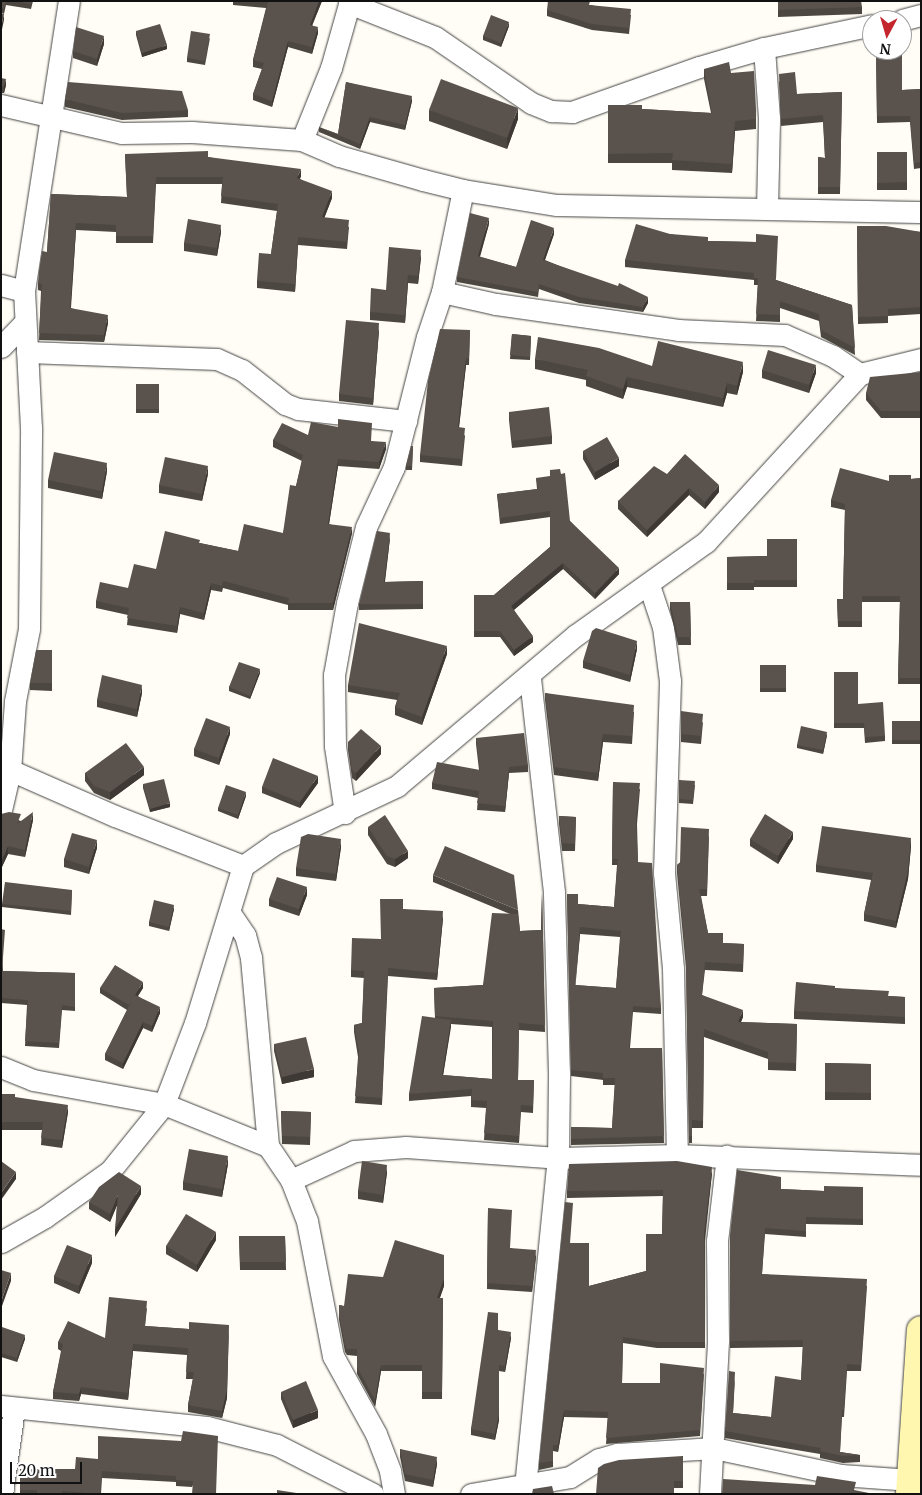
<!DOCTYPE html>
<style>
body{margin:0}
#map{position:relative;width:922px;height:1495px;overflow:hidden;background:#fffdf5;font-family:Merriweather,serif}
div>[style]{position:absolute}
.roads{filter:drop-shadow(0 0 1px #444) drop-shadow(0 0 1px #444)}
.street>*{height:21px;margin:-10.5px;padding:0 10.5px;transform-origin:10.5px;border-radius:10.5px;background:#fff}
.secondary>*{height:28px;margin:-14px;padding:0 14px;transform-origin:14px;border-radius:14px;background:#fff6b0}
.wall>*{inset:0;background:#4d4742}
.shaded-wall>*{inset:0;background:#3f3936}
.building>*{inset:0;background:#5a524d}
span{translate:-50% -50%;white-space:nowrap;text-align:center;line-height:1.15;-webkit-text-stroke:5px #fff;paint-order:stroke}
.frame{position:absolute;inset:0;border:2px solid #111;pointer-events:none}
.north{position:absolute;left:862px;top:10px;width:50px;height:50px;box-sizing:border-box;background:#fff;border:1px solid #a0a0a0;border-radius:50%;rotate:186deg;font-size:14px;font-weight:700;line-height:20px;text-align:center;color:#111}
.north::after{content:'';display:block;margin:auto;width:18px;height:22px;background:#c4262e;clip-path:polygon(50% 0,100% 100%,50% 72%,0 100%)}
.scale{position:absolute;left:10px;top:1462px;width:72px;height:22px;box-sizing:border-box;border:2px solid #111;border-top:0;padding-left:6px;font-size:15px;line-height:18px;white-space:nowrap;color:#111;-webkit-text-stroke:4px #fff;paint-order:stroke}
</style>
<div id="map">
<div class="roads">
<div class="street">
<i style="left:349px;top:3px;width:92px;rotate:21.6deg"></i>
<i style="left:435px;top:37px;width:116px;rotate:34.5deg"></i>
<i style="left:531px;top:103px;width:22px;rotate:22deg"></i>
<i style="left:551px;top:111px;width:21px;rotate:3deg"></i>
<i style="left:572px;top:112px;width:135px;rotate:-19.5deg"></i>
<i style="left:699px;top:67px;width:68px;rotate:-16.3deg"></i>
<i style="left:902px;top:20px;width:20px;rotate:-15deg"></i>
<i style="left:1px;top:105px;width:123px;rotate:13.1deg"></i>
<i style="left:121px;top:133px;width:71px;rotate:-0.8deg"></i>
<i style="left:192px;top:132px;width:110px;rotate:4.2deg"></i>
<i style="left:302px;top:140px;width:40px;rotate:23.4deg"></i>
<i style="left:339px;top:156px;width:87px;rotate:15.9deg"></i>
<i style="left:423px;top:180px;width:41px;rotate:14deg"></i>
<i style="left:463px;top:190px;width:95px;rotate:9.1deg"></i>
<i style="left:557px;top:205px;width:364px;rotate:1.1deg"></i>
<i style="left:302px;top:140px;width:78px;rotate:-68.1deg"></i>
<i style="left:331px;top:68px;width:70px;rotate:-74.2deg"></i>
<i style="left:767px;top:209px;width:91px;rotate:-88.7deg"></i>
<i style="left:769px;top:118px;width:70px;rotate:-94.1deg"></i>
<i style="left:764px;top:48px;width:110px;rotate:-12deg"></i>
<i style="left:1px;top:285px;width:24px;rotate:15deg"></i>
<i style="left:442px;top:292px;width:55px;rotate:12.5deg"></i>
<i style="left:496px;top:304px;width:184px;rotate:8.1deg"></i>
<i style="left:678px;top:330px;width:107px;rotate:2.7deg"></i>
<i style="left:785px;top:335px;width:52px;rotate:23.6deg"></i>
<i style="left:833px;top:356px;width:32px;rotate:34deg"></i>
<i style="left:1px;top:347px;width:35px;rotate:-46deg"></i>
<i style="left:27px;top:352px;width:190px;rotate:2.1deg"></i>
<i style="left:217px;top:359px;width:27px;rotate:24deg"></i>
<i style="left:242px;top:370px;width:55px;rotate:38.3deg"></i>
<i style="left:285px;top:404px;width:14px;rotate:21deg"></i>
<i style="left:298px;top:409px;width:109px;rotate:6.3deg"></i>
<i style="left:649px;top:585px;width:44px;rotate:71.6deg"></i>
<i style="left:663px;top:627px;width:54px;rotate:82.6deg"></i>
<i style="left:670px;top:681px;width:192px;rotate:91.8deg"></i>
<i style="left:664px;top:873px;width:95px;rotate:84.6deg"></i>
<i style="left:673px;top:968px;width:187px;rotate:88.8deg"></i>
<i style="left:1px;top:766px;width:124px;rotate:23.7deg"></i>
<i style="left:115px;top:816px;width:137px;rotate:21.3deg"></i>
<i style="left:1px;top:810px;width:40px;rotate:-77deg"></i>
<i style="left:10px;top:771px;width:70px;rotate:-85.9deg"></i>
<i style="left:15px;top:701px;width:73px;rotate:-79deg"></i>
<i style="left:29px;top:629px;width:201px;rotate:-89.4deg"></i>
<i style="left:31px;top:428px;width:137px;rotate:-92.9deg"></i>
<i style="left:24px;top:291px;width:293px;rotate:-81.2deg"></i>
<i style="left:345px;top:813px;width:68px;rotate:-98.5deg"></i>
<i style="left:335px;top:746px;width:71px;rotate:-90.8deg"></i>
<i style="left:334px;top:675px;width:73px;rotate:-79.8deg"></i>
<i style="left:347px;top:603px;width:78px;rotate:-76deg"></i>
<i style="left:366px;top:527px;width:66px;rotate:-65deg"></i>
<i style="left:394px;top:467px;width:134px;rotate:-75.8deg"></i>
<i style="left:427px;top:337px;width:47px;rotate:-71.6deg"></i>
<i style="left:442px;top:292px;width:104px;rotate:-78.4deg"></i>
<i style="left:230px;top:913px;width:27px;rotate:56deg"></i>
<i style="left:245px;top:935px;width:24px;rotate:75deg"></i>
<i style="left:251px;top:958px;width:189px;rotate:84.8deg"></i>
<i style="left:1px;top:1067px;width:35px;rotate:22deg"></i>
<i style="left:33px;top:1080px;width:133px;rotate:10.4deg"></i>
<i style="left:164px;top:1104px;width:112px;rotate:22deg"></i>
<i style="left:268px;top:1146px;width:41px;rotate:55.9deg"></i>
<i style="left:291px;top:1180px;width:44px;rotate:68.7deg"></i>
<i style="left:307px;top:1221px;width:137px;rotate:79.1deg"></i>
<i style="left:333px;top:1356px;width:89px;rotate:61.1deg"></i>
<i style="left:376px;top:1434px;width:40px;rotate:69deg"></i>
<i style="left:390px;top:1471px;width:23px;rotate:80deg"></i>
<i style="left:291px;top:1180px;width:69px;rotate:-24.7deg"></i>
<i style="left:354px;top:1151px;width:52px;rotate:-4.4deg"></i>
<i style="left:406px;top:1147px;width:152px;rotate:4.1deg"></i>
<i style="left:558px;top:1158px;width:119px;rotate:-1.4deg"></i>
<i style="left:677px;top:1155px;width:244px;rotate:2.3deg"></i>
<i style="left:1px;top:1242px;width:51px;rotate:-29.6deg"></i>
<i style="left:45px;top:1217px;width:80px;rotate:-35.3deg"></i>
<i style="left:110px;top:1171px;width:86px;rotate:-51.1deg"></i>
<i style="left:164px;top:1104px;width:87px;rotate:-69.1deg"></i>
<i style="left:195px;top:1023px;width:164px;rotate:-73deg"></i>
<i style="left:243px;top:866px;width:40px;rotate:-34.9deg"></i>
<i style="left:276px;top:843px;width:134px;rotate:-25.2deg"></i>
<i style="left:397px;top:786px;width:234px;rotate:-40.2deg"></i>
<i style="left:576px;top:635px;width:160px;rotate:-35.6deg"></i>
<i style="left:706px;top:542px;width:228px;rotate:-47.5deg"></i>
<i style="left:860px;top:374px;width:63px;rotate:-13.8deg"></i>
<i style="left:1px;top:1406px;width:207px;rotate:5.8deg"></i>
<i style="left:207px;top:1427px;width:72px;rotate:14.4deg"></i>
<i style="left:277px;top:1445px;width:108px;rotate:27deg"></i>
<i style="left:525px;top:1487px;width:331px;rotate:-84.3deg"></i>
<i style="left:558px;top:1158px;width:84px;rotate:-89.3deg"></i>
<i style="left:559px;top:1074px;width:182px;rotate:-91.6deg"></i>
<i style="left:554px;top:892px;width:216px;rotate:-96.4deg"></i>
<i style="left:2px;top:1494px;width:86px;rotate:-82deg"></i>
<i style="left:471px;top:1494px;width:100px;rotate:-9.7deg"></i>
<i style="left:570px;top:1477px;width:34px;rotate:-32deg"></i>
<i style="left:599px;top:1459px;width:19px;rotate:-16deg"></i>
<i style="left:617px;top:1454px;width:97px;rotate:-3.5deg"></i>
<i style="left:714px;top:1448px;width:130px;rotate:12deg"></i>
<i style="left:841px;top:1475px;width:70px;rotate:4.1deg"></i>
<i style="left:710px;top:1494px;width:155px;rotate:-87deg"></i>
<i style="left:718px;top:1339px;width:98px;rotate:-90.6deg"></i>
<i style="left:717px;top:1241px;width:86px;rotate:-83.3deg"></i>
</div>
<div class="secondary">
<i style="left:910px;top:1494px;width:164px;rotate:-86.2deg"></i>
</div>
</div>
<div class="wall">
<i style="clip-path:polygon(1px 1px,33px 1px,31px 9px,6px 5px,4px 14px,1px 12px)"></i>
<i style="clip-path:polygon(233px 1px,322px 1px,312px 25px,318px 33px,312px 54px,288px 47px,272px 107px,253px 100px,253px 94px,262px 69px,253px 67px,253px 60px,266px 8px,233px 5px)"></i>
<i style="clip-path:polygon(778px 1px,862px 7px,862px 14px,778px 17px)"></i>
<i style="clip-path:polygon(591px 5px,631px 15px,629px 34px,592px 30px,547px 16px,547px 10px)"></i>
<i style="clip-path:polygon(509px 26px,501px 47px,483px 40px,483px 36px)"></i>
<i style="clip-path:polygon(136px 31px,167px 49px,142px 57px,136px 35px)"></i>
<i style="clip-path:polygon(210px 38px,205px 65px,187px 62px,187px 58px)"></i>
<i style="clip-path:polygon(104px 44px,97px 66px,73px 58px,73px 51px)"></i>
<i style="clip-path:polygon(876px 51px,902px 90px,921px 89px,921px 168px,914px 169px,910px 122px,877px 123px)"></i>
<i style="clip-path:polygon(704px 69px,731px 73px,756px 109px,756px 129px,735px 131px,732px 173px,672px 170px,672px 163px,608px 163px,608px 105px,642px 109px,711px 113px,704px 79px)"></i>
<i style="clip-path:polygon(1px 78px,6px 85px,4px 93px,1px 93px)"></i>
<i style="clip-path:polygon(779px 81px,797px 94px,842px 92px,840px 194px,818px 194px,818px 157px,825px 158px,823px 122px,781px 126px)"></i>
<i style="clip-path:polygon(346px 82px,412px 101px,405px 130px,370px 122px,360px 149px,319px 132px,319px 127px,338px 134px)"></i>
<i style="clip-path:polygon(65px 99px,188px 110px,188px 117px,122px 120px,65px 107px)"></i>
<i style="clip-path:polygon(429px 110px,518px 119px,507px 149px,429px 121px)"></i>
<i style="clip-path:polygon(877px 152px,907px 152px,907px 190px,877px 190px)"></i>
<i style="clip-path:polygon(125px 154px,208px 157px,301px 176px,300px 179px,332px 198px,324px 218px,349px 227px,347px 249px,298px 245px,295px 292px,257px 288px,257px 281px,271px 254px,277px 211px,221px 203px,222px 184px,156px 184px,153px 243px,116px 243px,116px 232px,76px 230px,71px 308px,108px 323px,104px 342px,39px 340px,41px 291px,38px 290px,38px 283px,47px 252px,51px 194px,127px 197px)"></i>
<i style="clip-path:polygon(489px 224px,480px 257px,516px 267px,554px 234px,545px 260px,648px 303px,643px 312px,579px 303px,539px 289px,538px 297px,457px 282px,457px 277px)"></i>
<i style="clip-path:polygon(857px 226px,921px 232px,921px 314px,888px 316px,888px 323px,858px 324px)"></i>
<i style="clip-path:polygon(221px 232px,217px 256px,184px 251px,184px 243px)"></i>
<i style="clip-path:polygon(670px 234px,708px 241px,756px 242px,756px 234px,776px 280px,852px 305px,855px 355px,821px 337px,819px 321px,780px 308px,780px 322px,756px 321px,758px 285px,754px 285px,754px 280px,625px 267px,625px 260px)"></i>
<i style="clip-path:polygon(421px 257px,418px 284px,408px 283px,405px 323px,370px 320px,370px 312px,386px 290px)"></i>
<i style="clip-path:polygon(379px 330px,373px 405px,339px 401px,339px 394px)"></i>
<i style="clip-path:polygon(470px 330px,469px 365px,466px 365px,459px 428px,465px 436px,462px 466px,420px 462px,420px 455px)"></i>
<i style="clip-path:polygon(512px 334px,531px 336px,530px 360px,510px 359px)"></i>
<i style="clip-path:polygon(535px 359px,652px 366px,743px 372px,737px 395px,727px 393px,723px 407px,627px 387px,623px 399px,586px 386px,586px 380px,535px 369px)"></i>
<i style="clip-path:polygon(762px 370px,816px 373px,809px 393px,762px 378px)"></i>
<i style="clip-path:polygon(921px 372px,921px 418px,881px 418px,866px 400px,866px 393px)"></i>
<i style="clip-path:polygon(136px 384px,159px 384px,159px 413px,136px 413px)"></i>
<i style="clip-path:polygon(509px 412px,552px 436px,552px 444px,512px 448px,509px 420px)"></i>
<i style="clip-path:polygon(308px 435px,372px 441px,386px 449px,379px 469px,338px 466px,329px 524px,352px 533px,333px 610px,288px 610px,288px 605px,223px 588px,222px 592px,211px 590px,204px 620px,180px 614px,177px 633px,127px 625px,128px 615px,96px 608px,96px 601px,128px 588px,156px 569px,200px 543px,238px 551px,283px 533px,296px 486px,302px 461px,273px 447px,273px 440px)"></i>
<i style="clip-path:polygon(413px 446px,412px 470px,406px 470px,406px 466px)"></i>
<i style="clip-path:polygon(583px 451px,619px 466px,595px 480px,583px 459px)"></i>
<i style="clip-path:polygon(107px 471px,102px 499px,48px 488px,48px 480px)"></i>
<i style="clip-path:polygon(208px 474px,202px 501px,159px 493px,159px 485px)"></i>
<i style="clip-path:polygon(667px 474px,719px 492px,705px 509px,689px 495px,647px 537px,618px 509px,618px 501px)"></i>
<i style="clip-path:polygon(536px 478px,570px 521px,619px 574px,595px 599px,563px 569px,514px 610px,533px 642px,514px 656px,500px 637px,474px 637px,474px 595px,494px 595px,550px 547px,550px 517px,500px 524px,497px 494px,537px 489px)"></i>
<i style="clip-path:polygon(921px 478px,921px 684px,898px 684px,900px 602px,862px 602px,862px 627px,838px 627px,837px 599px,843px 599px,845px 510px,831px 507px,831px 500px,889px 481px)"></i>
<i style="clip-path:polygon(390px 538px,385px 582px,423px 581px,423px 609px,359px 610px,359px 604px)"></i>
<i style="clip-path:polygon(797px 539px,797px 587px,754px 587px,754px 590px,727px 590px,727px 557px,767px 556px)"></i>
<i style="clip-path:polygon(670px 602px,690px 602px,691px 645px,678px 645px,670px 610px)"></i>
<i style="clip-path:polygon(637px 649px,630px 682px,583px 668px,583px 661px)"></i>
<i style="clip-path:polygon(52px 650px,52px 691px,30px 690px,30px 683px)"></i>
<i style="clip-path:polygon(447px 654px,422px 725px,395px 715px,395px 707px,397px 700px,348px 692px,348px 685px)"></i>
<i style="clip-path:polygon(760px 665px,786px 665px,786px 692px,760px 692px)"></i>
<i style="clip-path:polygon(834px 672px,858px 704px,885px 736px,885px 741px,865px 743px,864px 728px,834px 728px)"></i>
<i style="clip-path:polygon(260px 673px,250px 699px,229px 691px,229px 687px)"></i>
<i style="clip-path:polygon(142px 693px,137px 717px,97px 707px,97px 700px)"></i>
<i style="clip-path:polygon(545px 693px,634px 712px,632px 744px,603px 742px,598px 781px,554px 775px,545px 700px)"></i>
<i style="clip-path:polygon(892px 721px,921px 721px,921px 744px,892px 744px)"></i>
<i style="clip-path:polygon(703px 722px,701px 744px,681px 742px,681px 734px)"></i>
<i style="clip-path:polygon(230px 734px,219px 765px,194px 756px,194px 749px)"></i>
<i style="clip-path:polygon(827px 735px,823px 754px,797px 748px,797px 745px)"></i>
<i style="clip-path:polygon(476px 738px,528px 765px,528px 772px,509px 773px,505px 812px,477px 810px,478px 798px,432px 789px,432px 783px,479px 770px,476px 744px)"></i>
<i style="clip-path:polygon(348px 742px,381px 754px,356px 781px,352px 778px,348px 750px)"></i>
<i style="clip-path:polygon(85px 773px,144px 775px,110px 800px,94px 793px,85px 781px)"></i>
<i style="clip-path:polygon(679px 780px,695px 785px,693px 804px,679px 803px)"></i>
<i style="clip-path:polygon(evenodd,613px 782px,640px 789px,637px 824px,638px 862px,661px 1008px,661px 1014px,633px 1012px,630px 1048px,662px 1048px,664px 1143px,571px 1145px,571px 1127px,612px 1128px,615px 1085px,603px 1085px,603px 1080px,571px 1076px,567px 894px,578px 904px,614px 907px,617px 865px,612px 865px,613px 782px,580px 934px,620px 937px,616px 988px,575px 985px,580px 934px)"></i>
<i style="clip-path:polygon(318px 783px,300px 808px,262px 793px,262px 787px)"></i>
<i style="clip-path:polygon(143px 784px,170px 807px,150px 812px,143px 788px)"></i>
<i style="clip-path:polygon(246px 796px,238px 819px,218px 811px,218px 808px)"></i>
<i style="clip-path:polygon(1px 814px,21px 821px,33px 820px,25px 857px,8px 854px,1px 869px)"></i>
<i style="clip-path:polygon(559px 816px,576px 817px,575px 851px,562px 851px,559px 824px)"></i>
<i style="clip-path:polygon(368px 827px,408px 858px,395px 867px,387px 864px,368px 835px)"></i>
<i style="clip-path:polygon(709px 836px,707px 896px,701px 896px,708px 933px,723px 943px,744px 944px,743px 972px,705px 970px,702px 995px,743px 1017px,741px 1022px,797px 1024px,796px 1071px,768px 1070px,768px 1059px,704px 1037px,703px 1128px,692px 1128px,692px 1143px,689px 1143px,686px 968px,677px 873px,677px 865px)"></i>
<i style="clip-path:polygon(750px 839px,793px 839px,778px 864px,750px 846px)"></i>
<i style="clip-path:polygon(911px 846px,908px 879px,896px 928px,864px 921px,864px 914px,871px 880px,816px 872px,816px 865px)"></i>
<i style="clip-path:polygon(341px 847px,336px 881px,296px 876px,296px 868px)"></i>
<i style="clip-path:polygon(97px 848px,89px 874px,64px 867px,64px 859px)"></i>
<i style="clip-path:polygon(evenodd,433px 875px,518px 910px,520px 931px,541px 930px,542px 893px,545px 1032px,519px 1030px,518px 1080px,534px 1080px,533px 1113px,521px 1112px,519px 1143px,484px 1140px,486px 1108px,471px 1107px,471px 1096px,409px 1101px,409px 1094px,435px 1018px,434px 988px,483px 985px,510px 914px,433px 882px,433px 875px,451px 1024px,492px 1027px,492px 1079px,443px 1075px,451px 1024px)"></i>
<i style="clip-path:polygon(72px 890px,71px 915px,2px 907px,2px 904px)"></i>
<i style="clip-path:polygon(307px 895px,299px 916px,269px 906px,269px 899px)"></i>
<i style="clip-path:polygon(174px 909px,169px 931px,149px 926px,149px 922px)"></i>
<i style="clip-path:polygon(403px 909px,443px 918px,437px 980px,388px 976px,382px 1105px,355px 1103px,358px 1057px,354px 1032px,354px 1025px,362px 1023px,364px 978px,351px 977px,351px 970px,381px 939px)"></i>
<i style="clip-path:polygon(1px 929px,3px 971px,75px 973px,75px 1011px,62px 1010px,59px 1048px,25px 1046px,27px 1005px,1px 1003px)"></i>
<i style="clip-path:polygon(100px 988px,143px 988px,138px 996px,160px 1013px,152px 1032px,143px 1028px,123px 1069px,105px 1060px,105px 1054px,127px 1010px,100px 993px)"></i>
<i style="clip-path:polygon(835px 988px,889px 996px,905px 997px,905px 1024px,794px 1019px,794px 1011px)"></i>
<i style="clip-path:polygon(274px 1044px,314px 1077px,282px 1084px,274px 1051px)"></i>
<i style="clip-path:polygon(825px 1063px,871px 1064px,871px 1100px,825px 1100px)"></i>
<i style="clip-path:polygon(1px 1094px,68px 1112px,62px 1148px,41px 1145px,42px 1130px,1px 1130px)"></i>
<i style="clip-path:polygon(281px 1111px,311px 1112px,310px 1145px,282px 1144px)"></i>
<i style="clip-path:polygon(228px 1164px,222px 1197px,183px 1190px,183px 1182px)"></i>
<i style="clip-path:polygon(387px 1172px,383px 1203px,358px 1199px,358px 1191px)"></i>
<i style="clip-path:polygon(712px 1173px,705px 1241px,705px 1348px,657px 1348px,623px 1343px,622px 1383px,660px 1383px,704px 1374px,700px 1436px,606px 1444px,608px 1418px,564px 1417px,558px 1452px,553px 1451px,553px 1467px,539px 1470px,539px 1463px,589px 1286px,646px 1271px,662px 1234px,663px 1196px,567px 1198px,567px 1191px)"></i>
<i style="clip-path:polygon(863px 1187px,863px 1225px,806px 1224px,806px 1237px,765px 1234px,762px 1274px,867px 1286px,861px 1371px,847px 1371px,844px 1417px,842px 1417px,840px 1452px,860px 1455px,860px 1462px,843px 1463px,820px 1458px,820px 1454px,725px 1438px,725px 1431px,735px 1378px,733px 1413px,771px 1417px,801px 1380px,803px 1347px,730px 1348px,730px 1235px,781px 1189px,824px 1191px)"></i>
<i style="clip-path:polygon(141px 1194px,115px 1237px,117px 1205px,110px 1222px,89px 1209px,89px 1202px)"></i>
<i style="clip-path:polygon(488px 1208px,510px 1248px,536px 1256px,532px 1292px,487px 1289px)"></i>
<i style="clip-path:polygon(239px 1236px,285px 1236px,286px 1270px,240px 1270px)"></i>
<i style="clip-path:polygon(216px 1240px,197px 1272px,166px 1254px,166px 1246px)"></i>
<i style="clip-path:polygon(92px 1263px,79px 1294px,54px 1283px,54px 1276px)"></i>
<i style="clip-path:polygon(444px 1286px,440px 1298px,443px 1298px,442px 1399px,422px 1399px,422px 1371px,381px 1371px,375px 1407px,357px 1374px,357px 1356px,347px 1355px,345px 1352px,339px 1320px,339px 1305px,344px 1306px)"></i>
<i style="clip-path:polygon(147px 1308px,145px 1326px,189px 1329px,227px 1398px,222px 1418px,188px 1412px,188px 1405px,193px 1379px,186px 1379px,187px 1355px,133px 1351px,128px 1400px,81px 1394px,79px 1401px,53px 1399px,53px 1392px,61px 1351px,58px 1349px,58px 1342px,105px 1338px)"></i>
<i style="clip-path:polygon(1px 1329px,25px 1339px,17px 1362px,1px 1357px)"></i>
<i style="clip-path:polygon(498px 1330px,511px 1338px,505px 1372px,499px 1371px,499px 1420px,495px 1440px,471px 1435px,471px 1429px)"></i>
<i style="clip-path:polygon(281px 1392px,318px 1418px,293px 1428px,281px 1399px)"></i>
<i style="clip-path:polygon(218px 1436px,192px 1487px,176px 1486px,176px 1482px,102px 1478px,101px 1494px,20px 1494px,20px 1469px,75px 1469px,98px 1459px,181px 1441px)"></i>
<i style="clip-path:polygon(400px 1449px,437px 1464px,433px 1487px,405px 1481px,400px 1457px)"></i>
<i style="clip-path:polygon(683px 1456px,683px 1488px,674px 1488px,596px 1494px)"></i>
</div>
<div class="shaded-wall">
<i style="clip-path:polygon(319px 1px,322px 1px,310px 31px,310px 25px)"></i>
<i style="clip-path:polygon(4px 14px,4px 20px,1px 34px,1px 27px)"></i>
<i style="clip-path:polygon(509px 22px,509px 26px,501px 47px,501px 43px)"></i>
<i style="clip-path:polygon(318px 27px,318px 33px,312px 54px,312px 47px)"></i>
<i style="clip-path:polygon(104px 36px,104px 44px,97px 66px,97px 59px)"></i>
<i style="clip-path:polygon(288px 41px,288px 47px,272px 107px,272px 101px)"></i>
<i style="clip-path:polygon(167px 45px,167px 49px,142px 57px,142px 53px)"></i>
<i style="clip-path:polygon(6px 79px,6px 85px,4px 93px,4px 86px)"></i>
<i style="clip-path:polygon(412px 96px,412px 101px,405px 130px,405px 125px)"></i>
<i style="clip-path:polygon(518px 108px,518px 119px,507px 149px,507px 138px)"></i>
<i style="clip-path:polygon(370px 117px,370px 122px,360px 149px,360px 144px)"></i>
<i style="clip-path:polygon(735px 121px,735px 131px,732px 173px,732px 164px)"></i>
<i style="clip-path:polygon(301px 169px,301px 176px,297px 185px,297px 178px)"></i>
<i style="clip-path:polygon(332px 191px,332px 198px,322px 224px,322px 217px)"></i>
<i style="clip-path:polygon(489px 218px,489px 224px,478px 262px,478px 256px)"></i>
<i style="clip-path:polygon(76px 223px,76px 230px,70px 315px,70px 308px)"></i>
<i style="clip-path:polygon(221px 225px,221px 232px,217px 256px,217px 248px)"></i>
<i style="clip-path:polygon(554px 228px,554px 234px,543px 265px,543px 260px)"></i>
<i style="clip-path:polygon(298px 237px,298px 245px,295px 292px,295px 284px)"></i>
<i style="clip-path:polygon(421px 250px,421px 257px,418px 284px,418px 276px)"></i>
<i style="clip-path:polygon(408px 275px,408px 283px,405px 323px,405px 315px)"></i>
<i style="clip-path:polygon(648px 297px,648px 303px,643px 312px,643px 307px)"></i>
<i style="clip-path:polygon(108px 315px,108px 323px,104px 342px,104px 335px)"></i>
<i style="clip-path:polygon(379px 323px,379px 330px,373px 405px,373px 398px)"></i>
<i style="clip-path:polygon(466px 358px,466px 365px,458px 435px,458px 427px)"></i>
<i style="clip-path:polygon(743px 362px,743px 372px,737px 395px,737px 386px)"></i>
<i style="clip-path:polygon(816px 365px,816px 373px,809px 393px,809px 385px)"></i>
<i style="clip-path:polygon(627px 377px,627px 387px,623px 399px,623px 389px)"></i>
<i style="clip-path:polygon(727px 383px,727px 393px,723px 407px,723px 398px)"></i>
<i style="clip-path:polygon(386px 442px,386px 449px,379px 469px,379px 462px)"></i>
<i style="clip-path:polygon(619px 458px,619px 466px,595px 480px,595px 472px)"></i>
<i style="clip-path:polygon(338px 459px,338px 466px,328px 531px,328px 524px)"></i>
<i style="clip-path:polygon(107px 463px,107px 471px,102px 499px,102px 491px)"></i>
<i style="clip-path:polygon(208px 466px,208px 474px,202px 501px,202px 494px)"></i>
<i style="clip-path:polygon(719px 485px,719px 492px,705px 509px,705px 502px)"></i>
<i style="clip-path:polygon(689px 488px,689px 495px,647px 537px,647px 530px)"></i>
<i style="clip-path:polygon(352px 527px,352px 533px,333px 610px,333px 603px)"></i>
<i style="clip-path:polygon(390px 533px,390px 538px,384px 587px,384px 582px)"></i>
<i style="clip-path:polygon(563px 563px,563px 569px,511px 612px,511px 606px)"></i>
<i style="clip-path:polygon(619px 568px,619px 574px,595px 599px,595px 593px)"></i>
<i style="clip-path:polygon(211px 583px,211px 590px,204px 620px,204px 613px)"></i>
<i style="clip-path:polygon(180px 607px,180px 614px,177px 633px,177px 626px)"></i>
<i style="clip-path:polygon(533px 636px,533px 642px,514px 656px,514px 650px)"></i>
<i style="clip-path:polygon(637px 641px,637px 649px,630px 682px,630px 675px)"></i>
<i style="clip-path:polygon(447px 646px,447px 654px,422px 725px,422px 717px)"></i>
<i style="clip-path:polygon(260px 669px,260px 673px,250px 699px,250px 696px)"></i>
<i style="clip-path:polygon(142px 685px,142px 693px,137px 717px,137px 709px)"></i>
<i style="clip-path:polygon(230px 727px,230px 734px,219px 765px,219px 758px)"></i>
<i style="clip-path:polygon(827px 732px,827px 735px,823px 754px,823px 750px)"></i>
<i style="clip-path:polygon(603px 734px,603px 742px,598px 781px,598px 773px)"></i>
<i style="clip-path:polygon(381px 746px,381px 754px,356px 781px,356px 773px)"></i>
<i style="clip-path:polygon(144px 767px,144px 775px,110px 800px,110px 792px)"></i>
<i style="clip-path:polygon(509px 767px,509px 773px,505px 812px,505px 806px)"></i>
<i style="clip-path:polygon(318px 776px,318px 783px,300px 808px,300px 802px)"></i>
<i style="clip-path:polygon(246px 792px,246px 796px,238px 819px,238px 815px)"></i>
<i style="clip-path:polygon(170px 803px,170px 807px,150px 812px,150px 809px)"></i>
<i style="clip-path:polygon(33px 812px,33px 820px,25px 857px,25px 850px)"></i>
<i style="clip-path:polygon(793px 832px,793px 839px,778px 864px,778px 856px)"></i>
<i style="clip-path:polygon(911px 838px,911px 846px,908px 879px,896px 928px,896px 921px)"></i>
<i style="clip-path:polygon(341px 839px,341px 847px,336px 881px,336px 874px)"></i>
<i style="clip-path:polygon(97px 840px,97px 848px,89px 874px,89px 867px)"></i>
<i style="clip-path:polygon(8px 846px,8px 854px,1px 869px,1px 862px)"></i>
<i style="clip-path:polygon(408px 851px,408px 858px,395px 867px,395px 859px)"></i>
<i style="clip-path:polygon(307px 887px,307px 895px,299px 916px,299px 909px)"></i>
<i style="clip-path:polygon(174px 905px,174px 909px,169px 931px,169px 927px)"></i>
<i style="clip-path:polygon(443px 911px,443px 918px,437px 980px,437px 973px)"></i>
<i style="clip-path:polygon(580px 927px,580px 934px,575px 991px,575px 985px)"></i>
<i style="clip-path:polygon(143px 982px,143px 988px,135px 1000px,135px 995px)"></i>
<i style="clip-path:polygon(160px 1007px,160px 1013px,152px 1032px,152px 1026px)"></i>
<i style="clip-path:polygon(743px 1010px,743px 1017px,738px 1029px,738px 1022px)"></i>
<i style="clip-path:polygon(451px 1020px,451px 1027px,442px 1082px,442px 1075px)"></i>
<i style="clip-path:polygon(143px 1022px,143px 1028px,123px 1069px,123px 1063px)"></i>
<i style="clip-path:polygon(314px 1069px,314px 1077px,282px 1084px,282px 1077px)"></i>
<i style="clip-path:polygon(68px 1105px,68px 1112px,62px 1148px,62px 1140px)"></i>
<i style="clip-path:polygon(228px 1156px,228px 1164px,222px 1197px,222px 1189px)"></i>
<i style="clip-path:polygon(387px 1165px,387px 1172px,383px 1203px,383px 1195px)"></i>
<i style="clip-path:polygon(712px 1167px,712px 1173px,704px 1241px,704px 1235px)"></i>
<i style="clip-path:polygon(16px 1172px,16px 1179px,1px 1200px,1px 1193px)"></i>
<i style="clip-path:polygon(141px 1186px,141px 1194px,115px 1237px,115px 1229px)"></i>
<i style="clip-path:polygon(118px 1195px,118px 1203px,110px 1222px,110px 1214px)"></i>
<i style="clip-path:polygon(216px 1232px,216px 1240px,197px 1272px,197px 1265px)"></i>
<i style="clip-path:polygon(536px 1250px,536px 1256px,532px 1292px,532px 1286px)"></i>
<i style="clip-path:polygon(92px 1255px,92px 1263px,79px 1294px,79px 1286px)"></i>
<i style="clip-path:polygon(444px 1255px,444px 1286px,437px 1305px,437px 1298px)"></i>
<i style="clip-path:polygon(11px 1273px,11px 1281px,2px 1306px,2px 1299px)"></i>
<i style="clip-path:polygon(229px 1325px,227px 1398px,222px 1418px,222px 1411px)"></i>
<i style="clip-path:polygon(511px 1332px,511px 1338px,505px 1372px,505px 1366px)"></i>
<i style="clip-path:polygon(25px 1335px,25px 1339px,17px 1362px,17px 1358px)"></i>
<i style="clip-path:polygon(133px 1344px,133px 1351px,128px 1400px,128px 1393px)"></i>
<i style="clip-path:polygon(381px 1365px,381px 1371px,375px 1407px,375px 1400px)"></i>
<i style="clip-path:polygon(81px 1387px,81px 1394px,79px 1401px,79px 1394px)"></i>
<i style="clip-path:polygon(318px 1410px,318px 1418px,293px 1428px,293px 1420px)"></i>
<i style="clip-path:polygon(564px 1410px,564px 1417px,558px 1452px,558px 1445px)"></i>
<i style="clip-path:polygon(499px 1414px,499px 1420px,495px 1440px,495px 1434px)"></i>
<i style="clip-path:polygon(437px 1457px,437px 1464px,433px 1487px,433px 1480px)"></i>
</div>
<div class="building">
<i style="clip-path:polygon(1px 1px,6px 1px,4px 9px,1px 7px)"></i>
<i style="clip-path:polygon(13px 1px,32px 1px,31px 4px)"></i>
<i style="clip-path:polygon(263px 1px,319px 1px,310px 25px,318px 27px,312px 47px,288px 41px,272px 101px,253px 94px,264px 63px,253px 60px,268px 2px)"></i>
<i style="clip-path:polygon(548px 1px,590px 1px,589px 5px,631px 9px,629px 28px,592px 24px,547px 10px)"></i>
<i style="clip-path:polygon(778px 1px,861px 1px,862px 7px,778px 10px)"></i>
<i style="clip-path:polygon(1px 13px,4px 14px,1px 27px)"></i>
<i style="clip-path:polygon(491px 15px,509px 22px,501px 43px,483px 36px)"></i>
<i style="clip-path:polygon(160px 24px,167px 45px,142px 53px,136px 31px)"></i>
<i style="clip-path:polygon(76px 27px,104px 36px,97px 59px,73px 51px)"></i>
<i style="clip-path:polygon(191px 31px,210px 34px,205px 61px,187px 58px)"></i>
<i style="clip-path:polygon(883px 50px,902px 50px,902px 90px,921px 89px,921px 162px,914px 163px,910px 116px,877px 116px,876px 51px,883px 51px)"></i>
<i style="clip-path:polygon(729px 62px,731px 73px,754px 71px,756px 109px,756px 119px,735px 121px,732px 164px,672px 160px,673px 153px,608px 154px,608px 105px,642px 105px,642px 109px,712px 113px,704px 69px)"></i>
<i style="clip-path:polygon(795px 72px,797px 94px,842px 92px,840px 187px,818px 187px,818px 157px,825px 158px,823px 115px,781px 119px,779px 74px)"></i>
<i style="clip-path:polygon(1px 78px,6px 79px,4px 86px,1px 87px)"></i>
<i style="clip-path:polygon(441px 79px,518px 108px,507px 138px,429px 110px)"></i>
<i style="clip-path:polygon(68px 82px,182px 91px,188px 110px,122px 113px,65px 99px)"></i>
<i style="clip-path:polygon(346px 82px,412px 96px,405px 125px,370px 117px,360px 144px,319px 127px,338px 134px)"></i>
<i style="clip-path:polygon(208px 151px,208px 157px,301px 169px,297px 178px,332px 191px,322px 217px,349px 220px,347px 242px,298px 237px,295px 284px,257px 281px,259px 253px,271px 254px,278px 204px,221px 196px,223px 177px,156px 177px,153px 236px,116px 236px,116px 225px,76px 223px,70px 308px,108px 315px,104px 335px,39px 333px,42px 284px,38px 283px,39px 271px,42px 251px,47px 252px,51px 194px,127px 197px,125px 154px)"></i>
<i style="clip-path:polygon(877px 152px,907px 152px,907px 182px,877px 183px)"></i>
<i style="clip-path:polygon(470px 213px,489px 218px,478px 256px,516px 267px,531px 220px,554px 228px,543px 260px,618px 286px,619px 283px,648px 297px,643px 307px,579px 297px,539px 284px,538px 292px,457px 277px)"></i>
<i style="clip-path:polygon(188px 219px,221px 225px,217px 248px,184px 243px)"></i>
<i style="clip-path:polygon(636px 224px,670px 234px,708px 237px,708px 241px,756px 242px,756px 234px,778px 236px,776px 279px,773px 279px,852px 305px,855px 348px,821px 330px,819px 314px,780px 301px,780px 315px,756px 314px,758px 278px,754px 278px,754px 273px,625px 260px)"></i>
<i style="clip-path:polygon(857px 226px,886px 226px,921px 232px,921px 307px,888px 309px,888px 316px,858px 317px)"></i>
<i style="clip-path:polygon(389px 247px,421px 250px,418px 276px,408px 275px,405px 315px,370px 312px,371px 288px,386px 290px)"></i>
<i style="clip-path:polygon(346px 320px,379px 323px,373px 398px,339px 394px)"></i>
<i style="clip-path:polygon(440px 329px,470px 330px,469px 358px,466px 358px,458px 427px,465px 428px,462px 459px,420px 455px,428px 381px)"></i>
<i style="clip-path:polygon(512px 334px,531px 336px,530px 357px,510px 355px)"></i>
<i style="clip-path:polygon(538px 337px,599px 348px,652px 366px,658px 341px,743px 362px,737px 386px,727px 383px,723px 398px,627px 377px,623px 389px,586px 376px,588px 370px,535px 359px)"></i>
<i style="clip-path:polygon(768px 350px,816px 365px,809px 385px,762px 370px)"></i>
<i style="clip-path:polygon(921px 372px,921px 411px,881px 411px,866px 393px,870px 377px)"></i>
<i style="clip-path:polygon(136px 384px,159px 384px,159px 409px,136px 409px)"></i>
<i style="clip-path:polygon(549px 407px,552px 436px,512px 441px,509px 412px)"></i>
<i style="clip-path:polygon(338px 419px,372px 423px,371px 441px,386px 442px,379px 462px,338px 459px,328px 524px,352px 527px,333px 603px,288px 603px,289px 598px,223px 581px,222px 586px,211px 583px,204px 613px,180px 607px,177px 626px,127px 618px,129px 608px,96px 601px,100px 582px,128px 588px,134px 564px,156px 569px,165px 531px,200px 540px,199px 543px,238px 551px,244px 524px,283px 533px,290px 485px,296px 486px,303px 455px,273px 440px,282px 423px,308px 435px,311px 422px,338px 427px)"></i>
<i style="clip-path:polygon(607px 437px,619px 458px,595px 472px,583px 451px)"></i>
<i style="clip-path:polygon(411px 446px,413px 446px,412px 466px,406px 466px)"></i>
<i style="clip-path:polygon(54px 452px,107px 463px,102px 491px,48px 480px)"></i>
<i style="clip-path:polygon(685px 454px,719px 485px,705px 502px,689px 488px,647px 530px,618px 501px,654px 466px,667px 474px)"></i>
<i style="clip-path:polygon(165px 457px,208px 466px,202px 494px,159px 485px)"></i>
<i style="clip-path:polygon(840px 468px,889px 481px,889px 475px,911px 475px,911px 479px,921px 478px,921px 678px,898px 678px,900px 596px,862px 596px,862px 621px,838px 621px,837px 599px,843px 599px,845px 504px,831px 500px)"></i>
<i style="clip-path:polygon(560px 469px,561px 474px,565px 473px,570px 521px,619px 568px,595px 593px,563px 563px,511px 606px,533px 636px,514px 650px,500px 631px,474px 631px,474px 595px,494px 595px,550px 547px,550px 511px,500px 518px,497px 494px,538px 489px,536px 478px,550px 476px,550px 470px)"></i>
<i style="clip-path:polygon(377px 531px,390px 533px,384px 582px,423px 581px,423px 604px,359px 604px)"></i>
<i style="clip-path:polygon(767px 539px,797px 539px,797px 580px,754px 580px,754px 583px,727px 583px,727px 557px,767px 556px)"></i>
<i style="clip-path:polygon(670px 602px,690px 602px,691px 637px,678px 637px)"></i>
<i style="clip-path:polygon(359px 623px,447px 646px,422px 717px,395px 707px,400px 693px,348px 685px)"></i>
<i style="clip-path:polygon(596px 628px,637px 641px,630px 675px,583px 661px,592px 631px)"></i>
<i style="clip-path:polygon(36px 650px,52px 650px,52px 683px,30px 683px)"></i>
<i style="clip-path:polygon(239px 662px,260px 669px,250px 696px,229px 687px)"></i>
<i style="clip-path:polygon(760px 665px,786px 665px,786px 688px,760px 688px)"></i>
<i style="clip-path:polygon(834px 672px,858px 672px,858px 704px,883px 702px,885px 736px,865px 737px,864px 723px,834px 723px)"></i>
<i style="clip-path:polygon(102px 675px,142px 685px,137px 709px,97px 700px)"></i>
<i style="clip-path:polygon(545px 693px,634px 705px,632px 736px,603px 734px,598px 773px,554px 767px)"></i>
<i style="clip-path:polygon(681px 711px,703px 714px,701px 736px,681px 734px)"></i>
<i style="clip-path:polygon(206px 718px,230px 727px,219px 758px,194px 749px)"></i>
<i style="clip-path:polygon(892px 721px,921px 721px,921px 740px,892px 740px)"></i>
<i style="clip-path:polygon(801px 726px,827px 732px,823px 750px,797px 745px)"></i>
<i style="clip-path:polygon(361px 729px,381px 746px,356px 773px,352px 770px,348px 742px)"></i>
<i style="clip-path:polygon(524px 733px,528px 765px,509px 767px,505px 806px,477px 803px,479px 791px,432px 783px,437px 762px,480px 770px,476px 738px)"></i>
<i style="clip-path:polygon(126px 743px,144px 767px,110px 792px,94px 786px,85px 773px)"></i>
<i style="clip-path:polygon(273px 758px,318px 776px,300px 802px,262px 787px)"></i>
<i style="clip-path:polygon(164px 779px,170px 803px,150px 809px,143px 784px)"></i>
<i style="clip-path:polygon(679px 780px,695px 781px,693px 800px,679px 799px)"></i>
<i style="clip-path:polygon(evenodd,613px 782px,640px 783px,636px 820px,638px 862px,652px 863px,661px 1008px,633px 1006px,629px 1048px,662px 1048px,664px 1136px,571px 1139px,571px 1127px,612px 1128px,615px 1078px,603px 1078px,603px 1073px,571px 1070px,567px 894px,578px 894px,578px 904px,614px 907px,618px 859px,612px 859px,613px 782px,580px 927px,621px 931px,616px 988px,575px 985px,580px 927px)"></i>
<i style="clip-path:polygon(226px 785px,246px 792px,238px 815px,218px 808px)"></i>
<i style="clip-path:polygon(9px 812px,21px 814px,17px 824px,33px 812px,25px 850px,8px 846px,1px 862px,1px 814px)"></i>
<i style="clip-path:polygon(765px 814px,793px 832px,778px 856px,750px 839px)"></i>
<i style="clip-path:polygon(385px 815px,408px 851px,395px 859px,387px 856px,368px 827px)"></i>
<i style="clip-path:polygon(559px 816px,576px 817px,575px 844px,562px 843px)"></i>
<i style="clip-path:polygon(822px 826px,911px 838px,908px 871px,896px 921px,864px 914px,873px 873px,816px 865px)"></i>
<i style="clip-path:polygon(681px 827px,709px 829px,707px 889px,699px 889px,708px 933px,723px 933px,723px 943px,744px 944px,743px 964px,705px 962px,702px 995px,743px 1010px,738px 1022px,797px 1024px,796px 1063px,768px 1062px,768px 1052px,704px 1029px,703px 1121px,692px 1120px,692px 1136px,689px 1136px,686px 960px,677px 865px,680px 863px)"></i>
<i style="clip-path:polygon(72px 833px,97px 840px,89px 867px,64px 859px)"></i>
<i style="clip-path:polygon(308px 834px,341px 839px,336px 874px,296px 868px,301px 837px)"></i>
<i style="clip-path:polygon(445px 846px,514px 875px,518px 910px,433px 875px)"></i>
<i style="clip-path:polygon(277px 877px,307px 887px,299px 909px,269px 899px)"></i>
<i style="clip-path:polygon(5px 882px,72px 890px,71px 911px,2px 904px)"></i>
<i style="clip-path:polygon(542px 893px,545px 1025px,519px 1023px,518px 1080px,534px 1080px,533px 1106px,521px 1105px,519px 1136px,484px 1133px,487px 1101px,471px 1100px,472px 1089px,409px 1094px,422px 1016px,451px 1020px,442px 1075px,492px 1079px,493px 1021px,435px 1016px,434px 988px,483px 985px,492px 913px,518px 914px,520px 931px,541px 930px)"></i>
<i style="clip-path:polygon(380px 899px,403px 899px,403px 909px,443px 911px,437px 973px,388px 968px,382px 1098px,355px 1096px,359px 1052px,354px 1025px,362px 1023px,364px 971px,351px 970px,352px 938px,381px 939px)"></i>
<i style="clip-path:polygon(154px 900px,174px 905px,169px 927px,149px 922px)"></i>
<i style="clip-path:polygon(1px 929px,5px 930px,2px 971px,75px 973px,75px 1007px,62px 1005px,59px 1043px,25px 1041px,28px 1000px,1px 998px)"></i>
<i style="clip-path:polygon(115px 965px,143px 982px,135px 995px,160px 1007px,152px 1026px,143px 1022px,123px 1063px,105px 1054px,132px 1000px,129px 1005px,100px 988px)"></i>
<i style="clip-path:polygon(796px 982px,835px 986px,835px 988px,889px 991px,888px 996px,905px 997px,905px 1017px,794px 1011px)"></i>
<i style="clip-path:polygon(306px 1037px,314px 1069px,282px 1077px,274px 1044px)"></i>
<i style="clip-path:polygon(825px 1063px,871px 1064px,871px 1093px,825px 1092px)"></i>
<i style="clip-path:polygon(1px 1094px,15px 1094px,15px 1097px,68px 1105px,62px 1140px,41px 1138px,43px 1122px,1px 1122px)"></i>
<i style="clip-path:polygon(281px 1111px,311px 1112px,310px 1137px,282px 1136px)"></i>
<i style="clip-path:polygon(189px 1149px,228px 1156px,222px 1189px,183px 1182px)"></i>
<i style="clip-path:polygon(1px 1161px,16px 1172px,1px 1193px)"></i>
<i style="clip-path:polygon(362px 1161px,387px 1165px,383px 1195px,358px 1191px)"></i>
<i style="clip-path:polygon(677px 1161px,712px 1167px,704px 1235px,705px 1342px,657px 1342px,623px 1337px,622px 1383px,660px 1383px,660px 1363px,704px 1368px,700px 1430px,606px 1438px,608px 1412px,564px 1410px,558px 1445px,553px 1445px,553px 1461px,539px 1463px,565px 1202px,573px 1203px,570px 1243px,589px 1243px,589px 1286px,646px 1271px,646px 1234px,662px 1234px,663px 1190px,567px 1191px,569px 1164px)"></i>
<i style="clip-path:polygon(737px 1170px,781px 1177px,781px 1189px,824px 1191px,824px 1186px,863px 1187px,863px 1219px,806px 1217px,806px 1231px,765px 1228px,762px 1274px,867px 1279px,861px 1365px,847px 1364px,844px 1410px,842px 1410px,840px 1452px,860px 1455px,843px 1456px,820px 1451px,821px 1448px,725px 1431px,729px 1371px,735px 1372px,733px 1413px,771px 1417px,775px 1376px,801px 1380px,803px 1340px,730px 1341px,730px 1235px)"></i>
<i style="clip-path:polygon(119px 1172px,141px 1186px,115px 1229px,118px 1195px,110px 1214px,89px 1202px,99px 1187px)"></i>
<i style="clip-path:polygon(488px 1208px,512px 1210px,510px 1248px,536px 1250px,532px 1286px,487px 1283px)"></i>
<i style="clip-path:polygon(186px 1214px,216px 1232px,197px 1265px,166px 1246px)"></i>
<i style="clip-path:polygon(239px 1236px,285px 1236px,286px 1262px,240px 1262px)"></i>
<i style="clip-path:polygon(395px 1240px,444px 1255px,444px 1279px,437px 1298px,443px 1298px,442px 1392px,422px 1392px,422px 1365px,381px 1365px,375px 1400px,357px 1367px,357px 1349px,347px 1349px,345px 1345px,339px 1314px,339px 1305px,344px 1306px,348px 1274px,383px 1277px)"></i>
<i style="clip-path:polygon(67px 1245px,92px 1255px,79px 1286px,54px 1276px)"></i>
<i style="clip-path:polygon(1px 1270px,11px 1273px,2px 1299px,1px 1298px)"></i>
<i style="clip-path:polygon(109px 1297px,147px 1301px,145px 1326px,189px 1329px,189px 1322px,229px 1325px,227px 1390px,222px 1411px,188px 1405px,194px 1372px,186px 1372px,188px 1348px,133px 1344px,128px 1393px,81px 1387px,79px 1394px,53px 1392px,63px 1344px,58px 1342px,68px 1321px,105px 1338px)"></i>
<i style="clip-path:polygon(488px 1312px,498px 1313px,498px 1330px,511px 1332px,505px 1366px,499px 1365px,499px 1414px,495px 1434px,471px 1429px)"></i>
<i style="clip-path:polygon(2px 1327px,25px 1335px,17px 1358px,1px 1353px)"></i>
<i style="clip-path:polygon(306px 1381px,318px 1410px,293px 1420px,281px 1392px)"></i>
<i style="clip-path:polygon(183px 1431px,218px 1436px,216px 1494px,192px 1494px,193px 1481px,176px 1480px,176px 1476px,102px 1471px,100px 1494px,62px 1491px,62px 1494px,37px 1494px,37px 1490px,20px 1490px,20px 1469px,75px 1469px,76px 1457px,98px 1459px,98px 1436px,181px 1441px)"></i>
<i style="clip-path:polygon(400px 1449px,437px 1457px,433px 1480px,405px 1474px)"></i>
<i style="clip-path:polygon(683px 1456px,683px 1481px,674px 1481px,674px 1494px,596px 1494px,598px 1468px,604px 1464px,619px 1460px)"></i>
<i style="clip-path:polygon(817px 1476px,856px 1482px,854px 1490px,874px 1494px,722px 1494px,723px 1479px,815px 1485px)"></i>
<i style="clip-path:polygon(552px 1486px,554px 1494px,532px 1494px,533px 1489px)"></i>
<i style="clip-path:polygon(277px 1490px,303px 1494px,277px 1494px)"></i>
</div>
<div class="frame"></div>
<div class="north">N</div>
<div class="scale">20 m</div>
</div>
